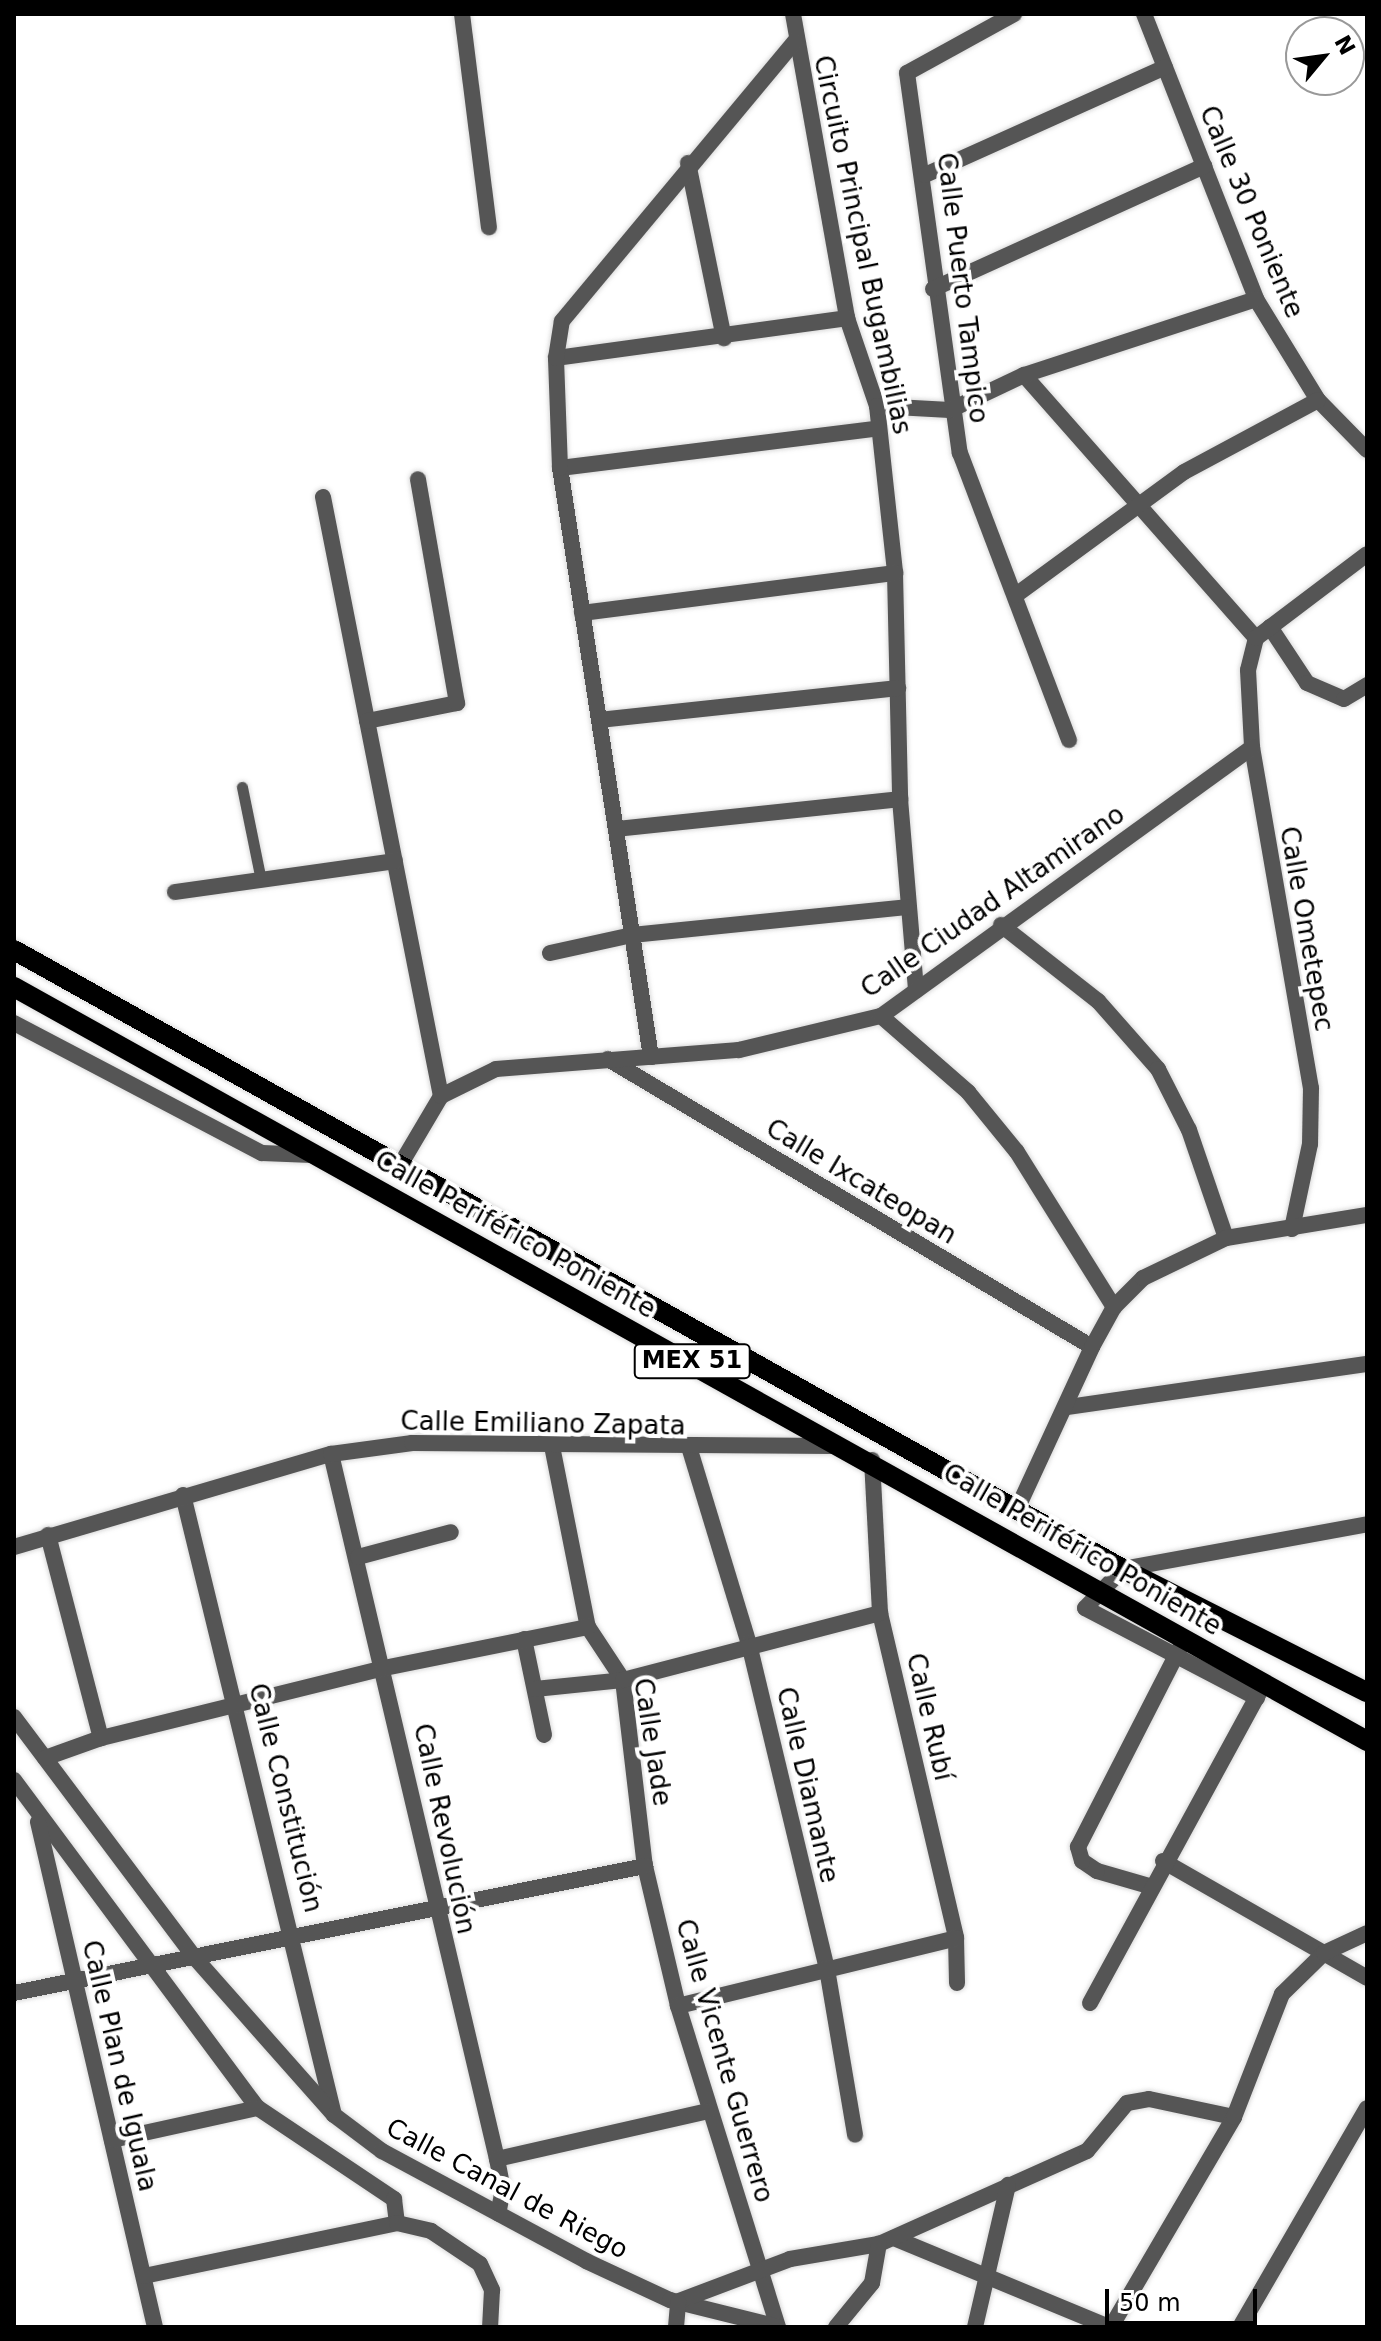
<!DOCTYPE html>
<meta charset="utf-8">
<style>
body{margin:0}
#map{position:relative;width:1381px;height:2341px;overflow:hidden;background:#fff;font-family:"DejaVu Sans",sans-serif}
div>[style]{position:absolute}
.roads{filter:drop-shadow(0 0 2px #dbdbdb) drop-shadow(0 0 2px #dbdbdb)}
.service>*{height:11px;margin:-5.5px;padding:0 5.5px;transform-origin:5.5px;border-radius:5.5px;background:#555}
.minor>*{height:16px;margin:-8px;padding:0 8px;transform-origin:8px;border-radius:8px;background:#555}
.primary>*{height:20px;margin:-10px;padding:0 10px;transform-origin:10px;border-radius:10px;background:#000}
span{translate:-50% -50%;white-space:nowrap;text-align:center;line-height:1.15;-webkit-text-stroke:8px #fff;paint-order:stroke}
.shield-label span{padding:2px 6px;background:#fff;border:2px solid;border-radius:6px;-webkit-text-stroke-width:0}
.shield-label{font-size:24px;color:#000;font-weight:700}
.street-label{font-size:26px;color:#000}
.frame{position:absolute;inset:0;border:16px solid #000;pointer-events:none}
.north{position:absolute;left:1285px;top:16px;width:80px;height:80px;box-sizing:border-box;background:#fff;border:2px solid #999;border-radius:50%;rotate:61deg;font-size:22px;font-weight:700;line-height:32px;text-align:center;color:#000}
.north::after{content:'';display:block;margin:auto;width:28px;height:36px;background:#000;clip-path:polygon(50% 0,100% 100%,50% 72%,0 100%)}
.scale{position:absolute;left:1105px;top:2289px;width:152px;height:36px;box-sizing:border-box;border:4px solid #000;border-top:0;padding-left:10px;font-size:24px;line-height:28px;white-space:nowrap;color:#000;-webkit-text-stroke:6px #fff;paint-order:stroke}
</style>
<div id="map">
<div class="roads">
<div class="service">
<i style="left:242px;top:787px;width:95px;rotate:78.5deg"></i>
</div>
<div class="minor">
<i style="left:462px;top:14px;width:215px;rotate:82.8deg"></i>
<i style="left:793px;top:14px;width:309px;rotate:79.9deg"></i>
<i style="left:847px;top:318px;width:93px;rotate:71.2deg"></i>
<i style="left:877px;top:406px;width:168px;rotate:83.8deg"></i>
<i style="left:895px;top:573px;width:226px;rotate:88.7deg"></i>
<i style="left:900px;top:799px;width:192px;rotate:85.2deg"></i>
<i style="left:1014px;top:14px;width:122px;rotate:151.1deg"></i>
<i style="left:907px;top:73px;width:384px;rotate:82.1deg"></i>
<i style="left:960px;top:453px;width:307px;rotate:69.2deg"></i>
<i style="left:1144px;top:14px;width:306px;rotate:68.5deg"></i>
<i style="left:1256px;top:299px;width:119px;rotate:58.5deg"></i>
<i style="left:1318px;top:400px;width:70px;rotate:45.6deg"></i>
<i style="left:688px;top:163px;width:179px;rotate:78.4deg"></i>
<i style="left:925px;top:175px;width:263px;rotate:-24.2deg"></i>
<i style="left:933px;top:289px;width:298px;rotate:-24.4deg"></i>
<i style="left:556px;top:358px;width:294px;rotate:-7.8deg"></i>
<i style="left:1024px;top:375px;width:351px;rotate:48.6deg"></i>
<i style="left:877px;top:406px;width:73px;rotate:3.1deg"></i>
<i style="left:950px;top:410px;width:82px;rotate:-25.3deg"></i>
<i style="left:1024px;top:375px;width:244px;rotate:-18.1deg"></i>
<i style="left:560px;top:468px;width:321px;rotate:-7.1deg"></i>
<i style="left:323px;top:497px;width:611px;rotate:78.86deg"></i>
<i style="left:1016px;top:595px;width:208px;rotate:-36.2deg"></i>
<i style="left:1184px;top:472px;width:152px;rotate:-28.2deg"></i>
<i style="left:582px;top:613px;width:316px;rotate:-7.3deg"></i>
<i style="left:1270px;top:627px;width:67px;rotate:56.5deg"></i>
<i style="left:1307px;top:683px;width:40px;rotate:23.4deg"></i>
<i style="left:1344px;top:699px;width:27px;rotate:-31deg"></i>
<i style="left:1256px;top:638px;width:33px;rotate:104deg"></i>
<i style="left:1248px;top:670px;width:77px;rotate:87deg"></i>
<i style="left:1252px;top:747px;width:346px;rotate:80.2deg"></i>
<i style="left:1311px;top:1088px;width:56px;rotate:91deg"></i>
<i style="left:1310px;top:1144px;width:87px;rotate:102deg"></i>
<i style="left:1256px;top:638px;width:139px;rotate:-37.1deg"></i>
<i style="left:599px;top:720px;width:301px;rotate:-6.1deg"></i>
<i style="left:367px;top:721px;width:92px;rotate:-11.3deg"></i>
<i style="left:457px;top:703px;width:227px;rotate:-99.9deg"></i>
<i style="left:616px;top:829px;width:286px;rotate:-6deg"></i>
<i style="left:175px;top:892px;width:222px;rotate:-8deg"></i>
<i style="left:1001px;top:925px;width:123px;rotate:38.1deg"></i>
<i style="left:1098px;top:1001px;width:91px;rotate:48.6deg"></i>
<i style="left:1158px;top:1069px;width:68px;rotate:63.1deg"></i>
<i style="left:1189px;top:1130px;width:114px;rotate:71.1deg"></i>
<i style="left:550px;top:953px;width:84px;rotate:-12.4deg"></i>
<i style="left:632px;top:935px;width:276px;rotate:-5.8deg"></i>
<i style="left:881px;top:1016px;width:116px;rotate:41.1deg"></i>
<i style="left:968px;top:1092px;width:77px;rotate:50.8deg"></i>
<i style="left:1017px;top:1152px;width:183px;rotate:58deg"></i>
<i style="left:14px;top:1023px;width:280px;rotate:27.7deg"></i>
<i style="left:262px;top:1153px;width:50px;rotate:2.3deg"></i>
<i style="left:651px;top:1057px;width:596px;rotate:-98.78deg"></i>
<i style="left:560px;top:468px;width:110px;rotate:-92.1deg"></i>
<i style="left:556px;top:358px;width:37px;rotate:-81deg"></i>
<i style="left:562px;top:321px;width:364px;rotate:-50.2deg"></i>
<i style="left:608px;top:1059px;width:563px;rotate:30.75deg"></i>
<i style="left:402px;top:1162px;width:77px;rotate:-59.4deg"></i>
<i style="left:441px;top:1096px;width:61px;rotate:-26.1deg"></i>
<i style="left:496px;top:1069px;width:244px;rotate:-4.5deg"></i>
<i style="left:739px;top:1050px;width:146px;rotate:-13.5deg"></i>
<i style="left:881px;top:1016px;width:458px;rotate:-35.9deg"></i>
<i style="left:1068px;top:1407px;width:302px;rotate:-8.2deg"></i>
<i style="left:552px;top:1446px;width:185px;rotate:78.8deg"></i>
<i style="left:588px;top:1627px;width:64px;rotate:56.6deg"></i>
<i style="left:623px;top:1680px;width:187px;rotate:83.3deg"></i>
<i style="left:645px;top:1866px;width:144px;rotate:76.7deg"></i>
<i style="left:678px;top:2006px;width:336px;rotate:72.7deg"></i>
<i style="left:690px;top:1450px;width:203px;rotate:73.1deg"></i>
<i style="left:749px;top:1644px;width:334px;rotate:76.5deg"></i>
<i style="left:827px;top:1969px;width:168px;rotate:80.4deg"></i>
<i style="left:331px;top:1454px;width:724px;rotate:76.75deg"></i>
<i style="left:497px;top:2159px;width:31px;rotate:79deg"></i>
<i style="left:503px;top:2189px;width:25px;rotate:101deg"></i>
<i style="left:872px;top:1460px;width:153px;rotate:87deg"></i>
<i style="left:880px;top:1613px;width:334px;rotate:76.8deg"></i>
<i style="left:956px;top:1938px;width:45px;rotate:88.7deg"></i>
<i style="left:183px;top:1495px;width:638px;rotate:76.31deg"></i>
<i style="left:1019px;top:1505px;width:174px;rotate:-65.2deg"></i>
<i style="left:1092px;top:1347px;width:46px;rotate:-61.2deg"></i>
<i style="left:1114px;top:1307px;width:41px;rotate:-45deg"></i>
<i style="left:1143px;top:1278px;width:92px;rotate:-25.7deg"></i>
<i style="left:1226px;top:1238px;width:143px;rotate:-9.3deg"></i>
<i style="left:48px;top:1535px;width:210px;rotate:75.4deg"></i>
<i style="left:14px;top:1547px;width:330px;rotate:-16.4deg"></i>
<i style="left:331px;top:1454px;width:82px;rotate:-7.7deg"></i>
<i style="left:412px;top:1443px;width:426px;rotate:0.4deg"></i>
<i style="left:358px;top:1557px;width:96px;rotate:-15deg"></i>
<i style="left:524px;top:1639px;width:98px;rotate:78.2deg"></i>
<i style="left:535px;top:1689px;width:88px;rotate:-5.8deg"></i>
<i style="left:623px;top:1680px;width:266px;rotate:-14.6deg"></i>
<i style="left:1257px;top:1698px;width:194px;rotate:-152.4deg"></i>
<i style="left:1085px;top:1608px;width:54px;rotate:-45.7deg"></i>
<i style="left:1123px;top:1569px;width:248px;rotate:-10.4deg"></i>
<i style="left:14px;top:1717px;width:303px;rotate:53.1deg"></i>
<i style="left:196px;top:1959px;width:208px;rotate:48.5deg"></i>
<i style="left:334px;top:2115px;width:60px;rotate:36.9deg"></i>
<i style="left:382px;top:2151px;width:232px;rotate:28.3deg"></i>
<i style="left:586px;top:2261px;width:93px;rotate:24.9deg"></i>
<i style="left:670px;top:2300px;width:111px;rotate:14deg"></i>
<i style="left:45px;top:1758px;width:59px;rotate:-19.7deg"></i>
<i style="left:101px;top:1738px;width:292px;rotate:-13.9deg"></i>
<i style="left:384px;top:1668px;width:208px;rotate:-11.4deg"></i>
<i style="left:14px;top:1780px;width:409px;rotate:53.4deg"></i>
<i style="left:258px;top:2108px;width:164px;rotate:33.8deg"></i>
<i style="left:394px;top:2199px;width:24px;rotate:83deg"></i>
<i style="left:38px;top:1822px;width:518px;rotate:76.96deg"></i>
<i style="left:1163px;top:1861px;width:235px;rotate:29.8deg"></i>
<i style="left:1149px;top:1886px;width:54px;rotate:-163.9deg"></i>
<i style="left:1097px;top:1871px;width:18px;rotate:-146deg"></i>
<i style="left:1082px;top:1861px;width:15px;rotate:-106deg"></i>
<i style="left:1078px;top:1847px;width:226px;rotate:-62.9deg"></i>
<i style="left:14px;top:1993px;width:644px;rotate:-11.38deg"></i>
<i style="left:1090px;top:2003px;width:359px;rotate:-61.4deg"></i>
<i style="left:678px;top:2006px;width:286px;rotate:-13.7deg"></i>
<i style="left:112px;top:2140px;width:149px;rotate:-12.4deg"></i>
<i style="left:497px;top:2159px;width:216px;rotate:-12.8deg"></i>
<i style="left:894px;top:2238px;width:233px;rotate:22.5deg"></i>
<i style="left:144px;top:2276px;width:258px;rotate:-11.8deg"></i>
<i style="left:397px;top:2223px;width:35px;rotate:13deg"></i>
<i style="left:431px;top:2231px;width:59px;rotate:34deg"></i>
<i style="left:480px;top:2264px;width:29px;rotate:65deg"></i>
<i style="left:492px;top:2290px;width:37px;rotate:93deg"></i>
<i style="left:679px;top:2301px;width:119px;rotate:-20.7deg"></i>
<i style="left:790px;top:2259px;width:90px;rotate:-9.6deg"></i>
<i style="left:879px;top:2244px;width:228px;rotate:-24.1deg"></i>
<i style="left:1087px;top:2151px;width:62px;rotate:-50.2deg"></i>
<i style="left:1127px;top:2103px;width:22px;rotate:-10deg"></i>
<i style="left:1149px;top:2099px;width:87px;rotate:12deg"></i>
<i style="left:676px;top:2327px;width:25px;rotate:-85deg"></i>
<i style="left:836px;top:2327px;width:57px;rotate:-50.7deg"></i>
<i style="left:872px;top:2283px;width:40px;rotate:-80deg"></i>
<i style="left:975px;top:2327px;width:146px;rotate:-76.9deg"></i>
<i style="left:1111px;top:2327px;width:243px;rotate:-59.6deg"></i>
<i style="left:1234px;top:2117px;width:132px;rotate:-68.7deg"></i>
<i style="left:1282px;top:1994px;width:59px;rotate:-44.3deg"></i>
<i style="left:1324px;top:1953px;width:47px;rotate:-24.9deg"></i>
<i style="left:1240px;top:2327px;width:253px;rotate:-59.9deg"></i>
</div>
<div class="primary">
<i style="left:14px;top:950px;width:1270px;rotate:29.17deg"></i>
<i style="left:1123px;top:1569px;width:273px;rotate:26.8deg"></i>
<i style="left:14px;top:987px;width:1549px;rotate:29.13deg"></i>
</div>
</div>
<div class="shield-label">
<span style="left:692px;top:1361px">MEX 51</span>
</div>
<div class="street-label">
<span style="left:1251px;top:212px;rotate:67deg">Calle 30 Poniente</span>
<span style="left:862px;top:245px;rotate:78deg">Circuito Principal Bugambilias</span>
<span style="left:962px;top:288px;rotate:83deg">Calle Puerto Tampico</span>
<span style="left:993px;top:902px;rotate:-35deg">Calle Ciudad Altamirano</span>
<span style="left:1306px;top:929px;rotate:80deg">Calle Ometepec</span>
<span style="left:861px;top:1182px;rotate:31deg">Calle Ixcateopan</span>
<span style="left:515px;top:1235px;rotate:29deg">Calle Periférico Poniente</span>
<span style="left:543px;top:1424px;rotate:1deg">Calle Emiliano Zapata</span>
<span style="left:1082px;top:1550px;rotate:30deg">Calle Periférico Poniente</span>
<span style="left:929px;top:1717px;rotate:77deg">Calle Rubí</span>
<span style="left:652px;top:1742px;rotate:81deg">Calle Jade</span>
<span style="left:807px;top:1785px;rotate:77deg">Calle Diamante</span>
<span style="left:285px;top:1798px;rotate:76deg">Calle Constitución</span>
<span style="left:444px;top:1829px;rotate:78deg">Calle Revolución</span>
<span style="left:724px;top:2061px;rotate:74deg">Calle Vicente Guerrero</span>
<span style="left:119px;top:2066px;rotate:77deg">Calle Plan de Iguala</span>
<span style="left:507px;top:2189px;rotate:28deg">Calle Canal de Riego</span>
</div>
<div class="frame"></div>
<div class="north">N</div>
<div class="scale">50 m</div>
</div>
